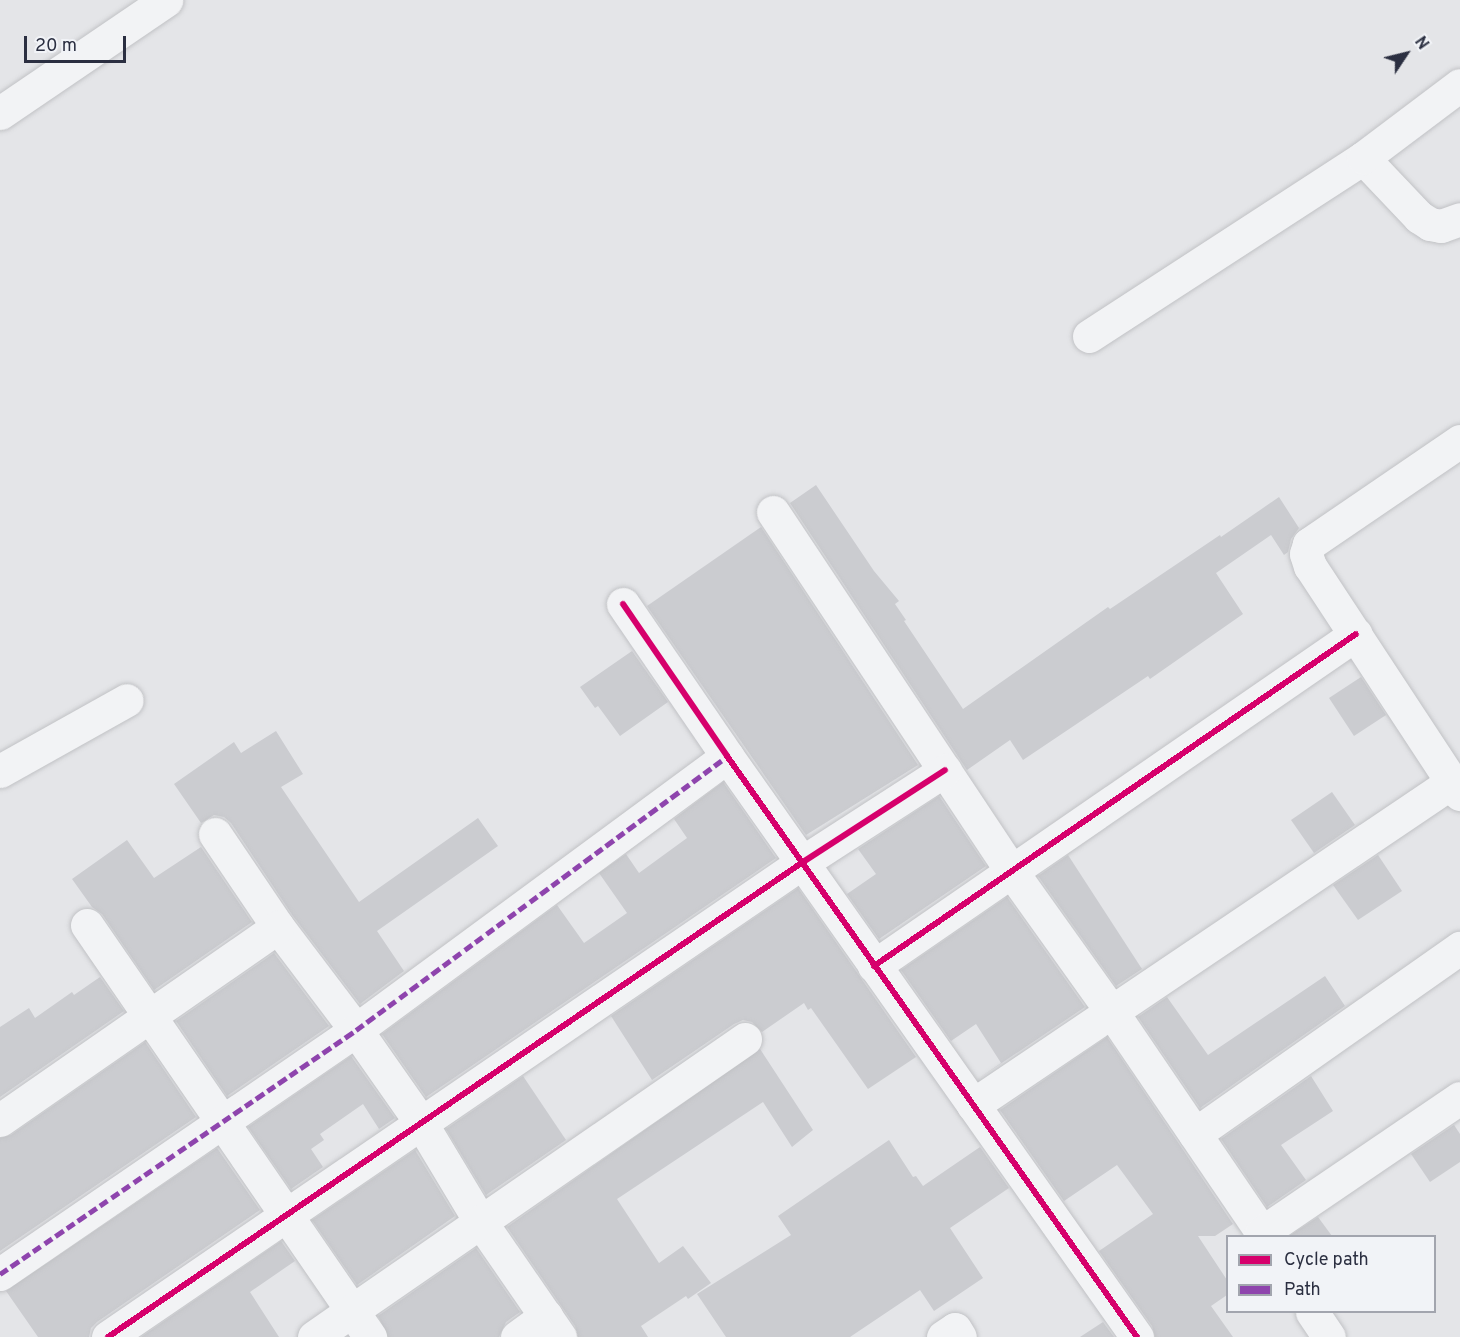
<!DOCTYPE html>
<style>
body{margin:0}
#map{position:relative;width:1460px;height:1337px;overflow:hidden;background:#e4e5e8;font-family:Overpass,sans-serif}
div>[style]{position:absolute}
.building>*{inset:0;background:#cbccd0}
.roads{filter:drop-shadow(0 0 2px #c1c2c5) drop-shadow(0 0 2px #c1c2c5)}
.minor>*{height:33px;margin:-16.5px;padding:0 16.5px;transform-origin:16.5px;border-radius:16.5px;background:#f2f3f5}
.quiet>*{height:4.5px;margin-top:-2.25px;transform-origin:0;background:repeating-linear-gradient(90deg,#8e44ad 0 9px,transparent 0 13.5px)}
.cycleway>*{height:6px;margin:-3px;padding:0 3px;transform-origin:3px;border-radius:3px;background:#d6006c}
span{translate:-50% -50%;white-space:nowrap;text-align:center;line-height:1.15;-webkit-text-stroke:4.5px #f1f3f7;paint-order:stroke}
.legend{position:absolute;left:1226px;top:1235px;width:210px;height:78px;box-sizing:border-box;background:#f1f3f7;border:2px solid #a2a5ae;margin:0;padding:8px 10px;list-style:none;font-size:18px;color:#2b2f41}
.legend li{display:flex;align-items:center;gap:12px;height:30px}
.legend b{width:30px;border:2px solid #a2a5ae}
.north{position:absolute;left:1376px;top:24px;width:60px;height:60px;-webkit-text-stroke:4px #f1f3f7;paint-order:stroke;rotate:55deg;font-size:16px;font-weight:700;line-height:24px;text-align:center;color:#2b2f41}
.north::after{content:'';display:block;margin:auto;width:21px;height:27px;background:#2b2f41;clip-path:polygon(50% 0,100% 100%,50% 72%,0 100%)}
.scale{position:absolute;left:24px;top:36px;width:102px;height:27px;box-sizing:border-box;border:3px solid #2b2f41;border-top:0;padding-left:8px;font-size:18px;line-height:21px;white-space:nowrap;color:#2b2f41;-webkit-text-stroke:4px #f1f3f7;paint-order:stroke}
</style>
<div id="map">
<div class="building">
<i style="clip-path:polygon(816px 485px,874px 571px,899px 601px,895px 604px,906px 620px,904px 621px,963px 709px,1108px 607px,1110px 609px,1220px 535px,1221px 537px,1279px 497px,1299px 528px,1291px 539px,1288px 552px,1284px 555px,1271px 535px,1216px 573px,1243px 614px,1150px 679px,1148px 676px,1023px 760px,1010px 740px,967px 770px,790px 503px)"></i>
<i style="clip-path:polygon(761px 527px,918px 765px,806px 835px,647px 606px)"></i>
<i style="clip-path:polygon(632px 651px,668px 702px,620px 736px,598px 706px,595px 708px,580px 687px)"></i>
<i style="clip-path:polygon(1361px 677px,1386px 715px,1354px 736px,1329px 698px)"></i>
<i style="clip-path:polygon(276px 731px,303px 774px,281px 787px,359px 902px,478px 818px,498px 846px,377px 931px,404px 971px,360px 1004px,293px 916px,231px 823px,224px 817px,214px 815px,201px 823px,174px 784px,234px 742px,241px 753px)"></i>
<i style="clip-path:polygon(723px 782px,776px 858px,426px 1097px,382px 1034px,557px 905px,584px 943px,627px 913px,599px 873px,626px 854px,639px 873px,687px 838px,674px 819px)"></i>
<i style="clip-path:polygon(1332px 792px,1355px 825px,1314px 853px,1291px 820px)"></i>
<i style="clip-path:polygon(939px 796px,986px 866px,879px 939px,847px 894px,876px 874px,858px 849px)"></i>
<i style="clip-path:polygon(127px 840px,154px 878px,201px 847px,252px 922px,154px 990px,102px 914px,92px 907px,72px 879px)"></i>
<i style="clip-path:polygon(1068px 855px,1142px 969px,1116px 986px,1038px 876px)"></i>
<i style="clip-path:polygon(1378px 855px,1402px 891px,1358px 920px,1333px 885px)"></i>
<i style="clip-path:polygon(798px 888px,916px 1057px,868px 1089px,811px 1008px,808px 1010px,804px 1003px,762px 1032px,752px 1022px,743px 1020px,734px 1024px,652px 1080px,611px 1016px)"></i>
<i style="clip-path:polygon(1007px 897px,1085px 1007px,978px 1079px,1001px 1063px,976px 1024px,951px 1041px,901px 970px)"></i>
<i style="clip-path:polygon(274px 953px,329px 1026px,227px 1096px,176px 1021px)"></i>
<i style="clip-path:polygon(1325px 976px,1345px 1006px,1200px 1108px,1138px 1017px,1167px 997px,1208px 1055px)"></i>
<i style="clip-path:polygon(100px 977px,124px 1011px,0 1097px,0 1027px,29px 1008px,35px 1018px,72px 992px,74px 995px)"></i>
<i style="clip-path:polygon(1107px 1037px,1233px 1224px,1215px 1236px,1198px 1236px,1227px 1280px,1227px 1295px,1211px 1306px,1233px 1337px,1155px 1337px,1152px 1326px,1099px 1251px,1153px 1214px,1117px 1165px,1064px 1201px,1000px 1110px)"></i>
<i style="clip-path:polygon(145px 1042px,196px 1117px,0 1251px,0 1138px,11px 1135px)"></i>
<i style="clip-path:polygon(760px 1049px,813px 1130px,792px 1147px,763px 1102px,617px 1199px,659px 1263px,683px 1246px,711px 1283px,688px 1299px,686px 1296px,641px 1326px,648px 1337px,578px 1337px,575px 1326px,507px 1227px)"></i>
<i style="clip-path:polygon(351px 1056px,395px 1118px,379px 1129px,363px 1104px,320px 1134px,324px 1140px,311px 1149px,323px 1167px,291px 1189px,248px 1127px)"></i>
<i style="clip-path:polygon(523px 1076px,566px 1140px,486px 1195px,446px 1129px)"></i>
<i style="clip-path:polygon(1311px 1076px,1333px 1111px,1281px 1145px,1306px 1180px,1267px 1207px,1221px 1139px)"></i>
<i style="clip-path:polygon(1454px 1125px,1460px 1134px,1460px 1162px,1430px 1182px,1411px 1154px)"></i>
<i style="clip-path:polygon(889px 1140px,913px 1177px,916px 1176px,923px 1186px,980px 1147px,1009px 1188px,950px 1228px,983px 1278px,934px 1311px,920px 1290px,850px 1337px,726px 1337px,697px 1294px,791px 1235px,778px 1216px)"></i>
<i style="clip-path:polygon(217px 1148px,260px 1210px,97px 1322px,91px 1328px,89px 1337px,38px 1337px,6px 1291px)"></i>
<i style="clip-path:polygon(415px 1150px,455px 1216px,357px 1285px,312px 1220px)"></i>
<i style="clip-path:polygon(1318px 1217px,1332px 1236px,1289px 1236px)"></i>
<i style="clip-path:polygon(281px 1241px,295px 1261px,250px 1292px,279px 1337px,141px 1337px)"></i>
<i style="clip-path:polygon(476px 1248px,520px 1312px,506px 1322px,499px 1337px,388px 1337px,378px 1316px)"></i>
<i style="clip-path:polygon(1103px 1322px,1114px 1337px,1080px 1337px)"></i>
</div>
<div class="roads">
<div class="minor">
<i style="left:0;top:113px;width:201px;rotate:-34.2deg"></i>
<i style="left:1363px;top:158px;width:81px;rotate:46.5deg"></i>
<i style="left:1419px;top:217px;width:13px;rotate:32deg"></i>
<i style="left:1430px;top:224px;width:11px;rotate:10deg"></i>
<i style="left:1441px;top:226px;width:20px;rotate:-20deg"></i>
<i style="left:1089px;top:336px;width:327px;rotate:-33deg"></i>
<i style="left:1363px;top:158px;width:121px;rotate:-37deg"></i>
<i style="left:1460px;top:441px;width:183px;rotate:145.7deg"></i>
<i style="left:1309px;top:544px;width:10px;rotate:107deg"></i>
<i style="left:1306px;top:554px;width:13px;rotate:72deg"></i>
<i style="left:1310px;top:566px;width:273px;rotate:56.7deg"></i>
<i style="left:773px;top:512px;width:432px;rotate:56.4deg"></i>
<i style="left:1012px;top:872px;width:172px;rotate:54.5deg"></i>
<i style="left:1112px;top:1012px;width:271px;rotate:55.8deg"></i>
<i style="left:623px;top:604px;width:184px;rotate:55.6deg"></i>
<i style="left:727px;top:756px;width:711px;rotate:54.79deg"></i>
<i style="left:0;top:771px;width:145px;rotate:-29.2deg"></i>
<i style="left:215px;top:834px;width:112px;rotate:55.9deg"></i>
<i style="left:278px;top:927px;width:129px;rotate:52.9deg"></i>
<i style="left:356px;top:1030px;width:113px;rotate:55deg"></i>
<i style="left:421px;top:1123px;width:114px;rotate:59deg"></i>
<i style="left:480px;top:1221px;width:141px;rotate:55.4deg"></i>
<i style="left:87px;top:925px;width:500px;rotate:55.5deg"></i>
<i style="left:874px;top:966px;width:585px;rotate:-34.56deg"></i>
<i style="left:973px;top:1105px;width:578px;rotate:-33.99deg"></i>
<i style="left:0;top:1120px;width:338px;rotate:-34.8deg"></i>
<i style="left:1195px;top:1134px;width:324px;rotate:-35.1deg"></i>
<i style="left:1261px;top:1233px;width:240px;rotate:-34.2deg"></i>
<i style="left:0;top:1274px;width:432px;rotate:-34.4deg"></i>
<i style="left:356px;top:1030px;width:461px;rotate:-36.4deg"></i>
<i style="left:1312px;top:1312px;width:30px;rotate:56deg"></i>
<i style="left:108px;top:1337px;width:842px;rotate:-34.35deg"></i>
<i style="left:803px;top:862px;width:169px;rotate:-32.9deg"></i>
<i style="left:314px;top:1337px;width:524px;rotate:-34.66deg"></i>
<i style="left:517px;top:1337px;width:36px;rotate:-36deg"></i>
<i style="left:943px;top:1337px;width:14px;rotate:-34deg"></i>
<i style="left:955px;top:1329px;width:9px;rotate:58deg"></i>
</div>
</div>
<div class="quiet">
<i style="left:0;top:1274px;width:432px;rotate:-34.4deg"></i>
<i style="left:356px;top:1030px;width:461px;rotate:-36.4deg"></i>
</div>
<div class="cycleway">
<i style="left:623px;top:604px;width:184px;rotate:55.6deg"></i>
<i style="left:727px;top:756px;width:711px;rotate:54.79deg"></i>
<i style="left:874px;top:966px;width:585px;rotate:-34.56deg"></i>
<i style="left:108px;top:1337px;width:842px;rotate:-34.35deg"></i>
<i style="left:803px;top:862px;width:169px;rotate:-32.9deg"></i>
</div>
<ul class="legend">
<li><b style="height:8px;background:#d6006c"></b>Cycle path</li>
<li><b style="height:8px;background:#8e44ad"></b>Path</li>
</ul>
<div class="north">N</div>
<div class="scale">20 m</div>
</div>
